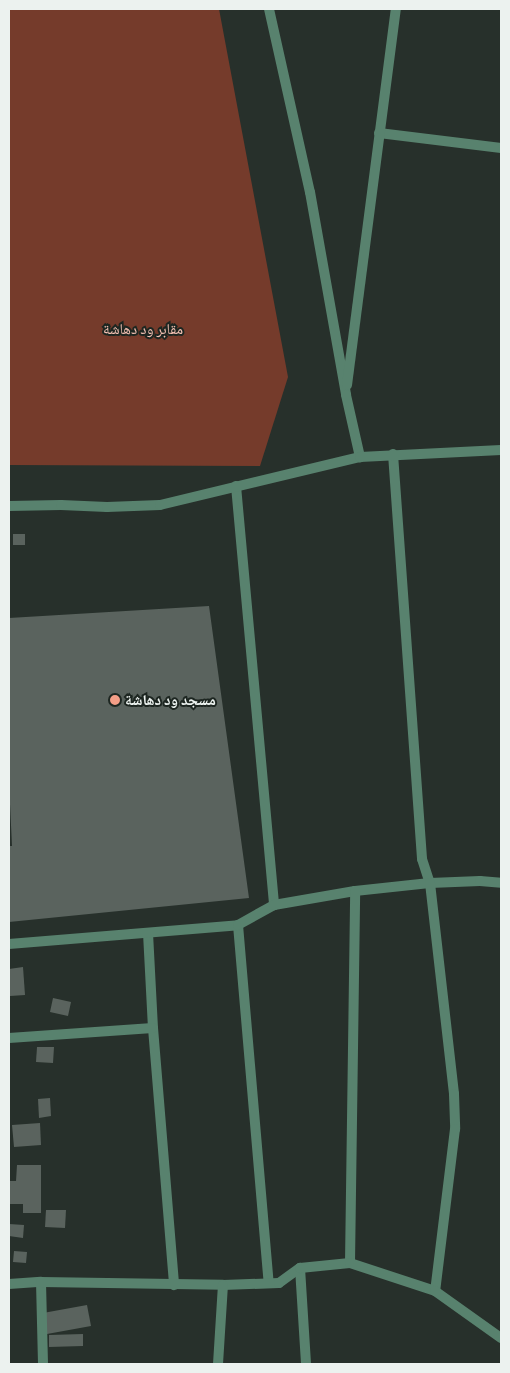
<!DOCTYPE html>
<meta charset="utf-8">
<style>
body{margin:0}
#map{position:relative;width:510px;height:1373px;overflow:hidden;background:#27302b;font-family:Manrope,"Noto Naskh Arabic",sans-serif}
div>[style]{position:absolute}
.green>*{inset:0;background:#753b2b}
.building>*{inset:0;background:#5a635e}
.street>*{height:10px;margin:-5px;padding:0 5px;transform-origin:5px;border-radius:5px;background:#58826e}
.dots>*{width:14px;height:14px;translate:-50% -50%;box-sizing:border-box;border:2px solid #1d2621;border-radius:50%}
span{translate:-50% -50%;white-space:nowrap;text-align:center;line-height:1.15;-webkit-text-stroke:4px #1d2621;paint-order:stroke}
.park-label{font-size:15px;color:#f4c1b3}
.poi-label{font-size:15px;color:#ecf2ef;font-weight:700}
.left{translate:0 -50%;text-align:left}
.frame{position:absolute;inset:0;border:10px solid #ecf2ef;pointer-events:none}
</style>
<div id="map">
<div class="green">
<i style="clip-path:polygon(9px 9px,219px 9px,288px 377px,260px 466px,9px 465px)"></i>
</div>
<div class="building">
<i style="clip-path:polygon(13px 534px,25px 534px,25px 545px,13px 545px)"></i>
<i style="clip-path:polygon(209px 606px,249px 898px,9px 922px,9px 846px,12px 846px,9px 783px,9px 618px)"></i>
<i style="clip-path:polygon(23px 967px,25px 995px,10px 996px,9px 969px)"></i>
<i style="clip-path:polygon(53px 998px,71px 1002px,68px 1016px,50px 1012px)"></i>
<i style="clip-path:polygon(37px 1047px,54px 1047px,53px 1063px,36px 1062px)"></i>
<i style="clip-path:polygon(50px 1098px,51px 1116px,39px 1118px,38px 1099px)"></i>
<i style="clip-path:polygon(40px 1123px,41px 1145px,14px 1147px,12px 1125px)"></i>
<i style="clip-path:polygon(17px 1165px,41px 1165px,41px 1213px,23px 1213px,23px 1204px,9px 1204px,9px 1181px,16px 1181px)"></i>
<i style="clip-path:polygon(46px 1210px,66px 1210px,65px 1228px,45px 1227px)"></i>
<i style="clip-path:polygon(9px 1224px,24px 1225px,23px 1238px,9px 1236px)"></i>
<i style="clip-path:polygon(14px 1251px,27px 1252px,26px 1263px,13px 1262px)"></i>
<i style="clip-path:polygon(87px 1305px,91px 1326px,47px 1334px,43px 1313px)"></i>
<i style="clip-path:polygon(83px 1334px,83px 1346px,49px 1347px,49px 1335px)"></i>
</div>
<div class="street">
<i style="left:269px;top:9px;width:188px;rotate:77.4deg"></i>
<i style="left:310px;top:192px;width:206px;rotate:79.9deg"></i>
<i style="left:346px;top:395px;width:64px;rotate:77.3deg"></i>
<i style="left:379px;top:133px;width:123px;rotate:7deg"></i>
<i style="left:347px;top:385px;width:379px;rotate:-82.6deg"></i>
<i style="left:393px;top:454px;width:406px;rotate:85.9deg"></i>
<i style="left:422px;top:859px;width:25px;rotate:72deg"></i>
<i style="left:430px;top:883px;width:50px;rotate:-2.3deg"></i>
<i style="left:480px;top:881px;width:21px;rotate:5deg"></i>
<i style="left:236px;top:486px;width:421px;rotate:84.8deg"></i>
<i style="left:9px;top:506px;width:52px;rotate:-1.1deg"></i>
<i style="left:61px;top:505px;width:46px;rotate:2.5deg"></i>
<i style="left:107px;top:507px;width:53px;rotate:-2.2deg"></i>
<i style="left:160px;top:505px;width:206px;rotate:-13.5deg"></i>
<i style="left:360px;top:457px;width:141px;rotate:-2.8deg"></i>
<i style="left:238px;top:925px;width:359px;rotate:85.1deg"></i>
<i style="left:148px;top:933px;width:95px;rotate:87deg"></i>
<i style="left:153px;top:1028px;width:258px;rotate:85.3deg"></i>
<i style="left:9px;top:944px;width:230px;rotate:-4.7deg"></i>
<i style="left:238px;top:925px;width:41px;rotate:-29.1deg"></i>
<i style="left:274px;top:905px;width:82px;rotate:-9.8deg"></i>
<i style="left:355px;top:891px;width:75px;rotate:-6.1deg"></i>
<i style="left:430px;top:883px;width:212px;rotate:83.5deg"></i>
<i style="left:454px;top:1094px;width:35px;rotate:88deg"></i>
<i style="left:455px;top:1129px;width:163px;rotate:97deg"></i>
<i style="left:9px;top:1038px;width:144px;rotate:-4deg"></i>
<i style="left:350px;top:1263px;width:372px;rotate:-89.2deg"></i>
<i style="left:300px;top:1268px;width:96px;rotate:86.4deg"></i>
<i style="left:41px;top:1282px;width:82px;rotate:88.6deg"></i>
<i style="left:9px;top:1284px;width:32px;rotate:-4deg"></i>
<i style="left:41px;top:1282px;width:182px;rotate:0.9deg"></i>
<i style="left:223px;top:1285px;width:56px;rotate:-2deg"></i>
<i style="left:279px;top:1283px;width:26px;rotate:-36deg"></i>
<i style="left:300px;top:1268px;width:50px;rotate:-5.7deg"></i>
<i style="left:350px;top:1263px;width:89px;rotate:18.2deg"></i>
<i style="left:435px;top:1291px;width:81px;rotate:35.5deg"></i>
<i style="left:218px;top:1364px;width:79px;rotate:-86.4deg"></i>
</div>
<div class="dots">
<i style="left:115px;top:700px;background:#f49e87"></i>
</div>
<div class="park-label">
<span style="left:143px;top:329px">مقابر ود دهاشة</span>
</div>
<div class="poi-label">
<span class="left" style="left:125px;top:700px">مسجد ود دهاشة</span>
</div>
<div class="frame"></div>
</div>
